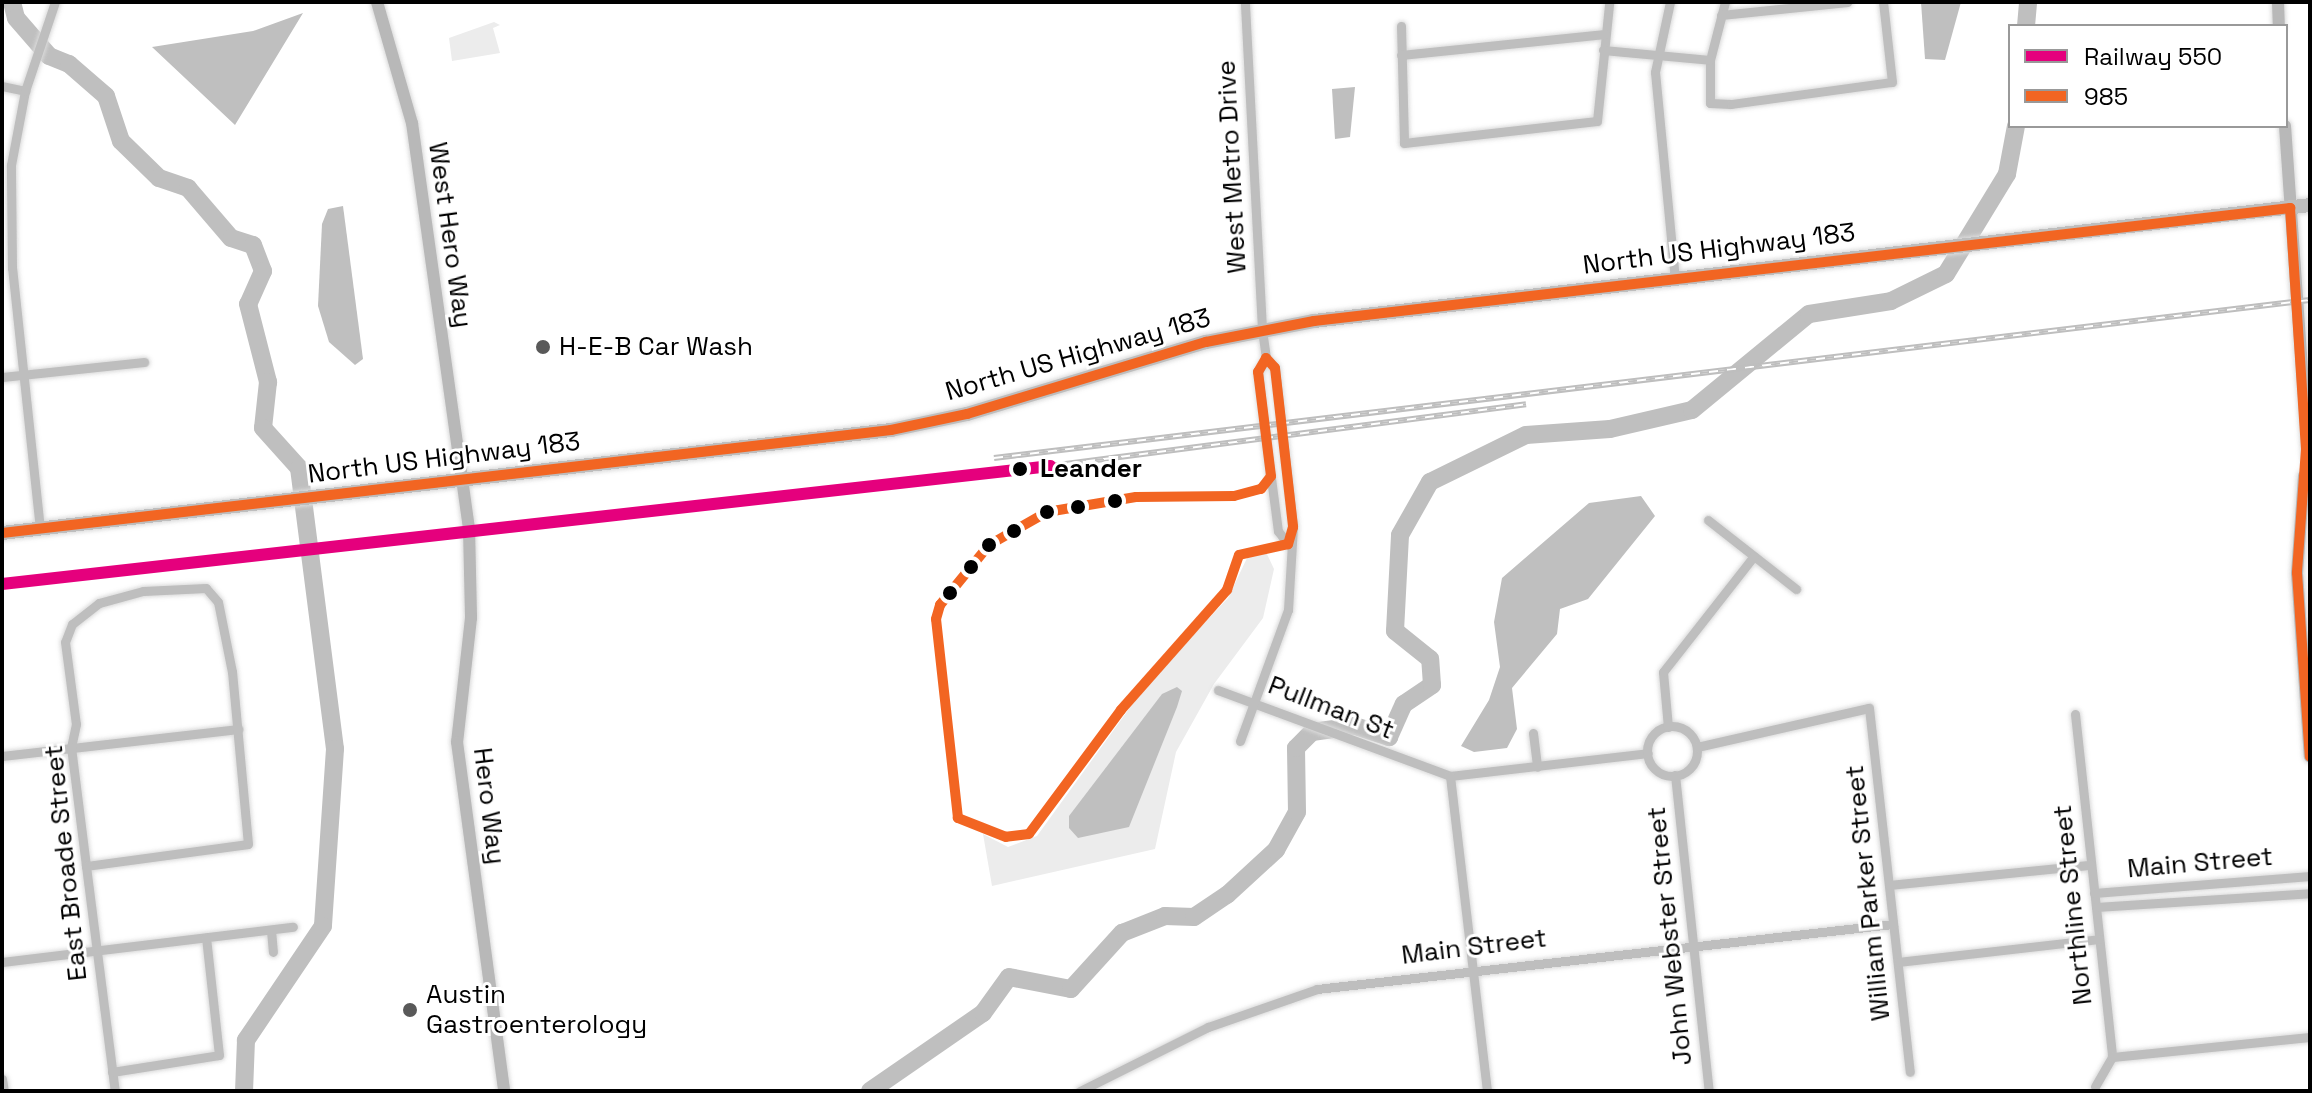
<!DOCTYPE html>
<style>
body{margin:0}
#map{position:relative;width:2312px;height:1093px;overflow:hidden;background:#fff;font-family:"Space Grotesk",sans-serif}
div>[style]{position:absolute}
.green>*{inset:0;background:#ececec}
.water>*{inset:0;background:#bfbfbf}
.river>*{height:18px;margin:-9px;padding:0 9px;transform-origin:9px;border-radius:9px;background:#bfbfbf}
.roads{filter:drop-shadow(0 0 2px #dbdbdb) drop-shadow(0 0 2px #dbdbdb)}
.street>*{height:9px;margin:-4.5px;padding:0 4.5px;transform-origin:4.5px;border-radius:4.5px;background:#bebebe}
.street>.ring{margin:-4.5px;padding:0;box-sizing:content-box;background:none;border:9px solid #bebebe;border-radius:50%}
.secondary>*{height:12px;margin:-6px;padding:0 6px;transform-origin:6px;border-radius:6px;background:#b8b8b8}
.primary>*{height:14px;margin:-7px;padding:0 7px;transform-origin:7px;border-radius:7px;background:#bebebe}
.rail>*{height:6px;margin-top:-3px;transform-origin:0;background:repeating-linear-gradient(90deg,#fff 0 9px,#bebebe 0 18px);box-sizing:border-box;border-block:2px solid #bebebe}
.bus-1>*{height:10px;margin:-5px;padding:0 5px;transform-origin:5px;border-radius:5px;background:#f26522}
.rail-1>*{height:12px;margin:-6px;padding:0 6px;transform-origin:6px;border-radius:6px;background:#e5007d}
.dots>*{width:22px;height:22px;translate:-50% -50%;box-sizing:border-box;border:4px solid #fff;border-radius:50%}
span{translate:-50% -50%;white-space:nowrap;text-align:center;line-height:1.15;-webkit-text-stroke:6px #fff;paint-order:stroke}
.street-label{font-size:26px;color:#000}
.poi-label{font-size:26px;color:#000}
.left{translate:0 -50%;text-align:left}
.stop-label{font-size:26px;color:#000;font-weight:700}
.frame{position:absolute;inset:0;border:4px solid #000;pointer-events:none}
.legend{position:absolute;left:2008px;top:24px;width:280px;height:104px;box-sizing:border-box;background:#fff;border:2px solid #999;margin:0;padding:10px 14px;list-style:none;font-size:24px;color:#000}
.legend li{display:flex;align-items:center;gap:16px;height:40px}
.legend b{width:40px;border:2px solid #999}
</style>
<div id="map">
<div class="green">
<i style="clip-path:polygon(494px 22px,500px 25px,493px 28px,500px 53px,452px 61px,449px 38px)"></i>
<i style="clip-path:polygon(1266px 552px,1274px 569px,1263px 618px,1214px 684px,1176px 752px,1155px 849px,992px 886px,983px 834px,1008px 847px,1037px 836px,1147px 684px,1228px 598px,1248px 556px)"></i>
</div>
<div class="water">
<i style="clip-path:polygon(1921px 2px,1961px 2px,1945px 60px,1925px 59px)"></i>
<i style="clip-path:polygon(303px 13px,235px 125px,152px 47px,253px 31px)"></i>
<i style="clip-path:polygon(1355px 87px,1350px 137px,1335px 139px,1332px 89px)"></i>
<i style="clip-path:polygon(343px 206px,363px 359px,355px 365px,329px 342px,318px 306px,322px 224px,328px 209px)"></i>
<i style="clip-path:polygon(1641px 496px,1655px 516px,1588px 599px,1560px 609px,1557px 634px,1512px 688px,1517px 729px,1507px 748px,1474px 752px,1461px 746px,1489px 700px,1500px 667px,1494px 622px,1502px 578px,1589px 503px)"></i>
<i style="clip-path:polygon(1177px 687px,1182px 691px,1177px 707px,1129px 827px,1078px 838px,1069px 828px,1069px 816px,1162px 694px)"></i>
</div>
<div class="river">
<i style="left:12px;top:2px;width:16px;rotate:76deg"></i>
<i style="left:16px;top:18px;width:50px;rotate:49deg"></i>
<i style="left:49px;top:56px;width:22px;rotate:22deg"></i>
<i style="left:69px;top:64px;width:49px;rotate:40.9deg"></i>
<i style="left:106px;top:96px;width:47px;rotate:71.6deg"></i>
<i style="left:121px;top:141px;width:53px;rotate:44.2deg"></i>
<i style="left:159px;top:178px;width:31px;rotate:19deg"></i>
<i style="left:188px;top:188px;width:66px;rotate:49.3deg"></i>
<i style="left:231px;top:238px;width:23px;rotate:18deg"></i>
<i style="left:253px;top:245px;width:28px;rotate:69deg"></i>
<i style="left:263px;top:271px;width:36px;rotate:114deg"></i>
<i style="left:248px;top:304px;width:81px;rotate:75.6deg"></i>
<i style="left:268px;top:382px;width:46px;rotate:96.2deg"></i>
<i style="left:263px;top:428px;width:54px;rotate:48deg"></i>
<i style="left:299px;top:468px;width:283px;rotate:82.7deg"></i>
<i style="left:335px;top:749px;width:177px;rotate:93.9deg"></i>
<i style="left:323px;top:926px;width:138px;rotate:124deg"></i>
<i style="left:246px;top:1040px;width:51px;rotate:92.2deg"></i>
<i style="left:2026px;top:26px;width:24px;rotate:-85deg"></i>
<i style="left:870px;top:1091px;width:137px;rotate:-34.6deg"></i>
<i style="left:983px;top:1013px;width:44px;rotate:-54.2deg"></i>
<i style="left:1009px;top:977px;width:63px;rotate:11deg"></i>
<i style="left:1071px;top:989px;width:76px;rotate:-47.7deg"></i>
<i style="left:1122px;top:933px;width:46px;rotate:-21.6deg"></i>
<i style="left:1165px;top:916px;width:29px;rotate:2deg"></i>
<i style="left:1194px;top:917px;width:40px;rotate:-34deg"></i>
<i style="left:1227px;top:895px;width:67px;rotate:-42.6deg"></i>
<i style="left:1276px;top:850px;width:43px;rotate:-61.1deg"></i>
<i style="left:1297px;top:812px;width:64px;rotate:-90.9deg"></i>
<i style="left:1296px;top:748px;width:23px;rotate:-45deg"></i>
<i style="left:1312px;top:732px;width:43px;rotate:-7.9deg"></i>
<i style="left:1355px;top:726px;width:36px;rotate:18deg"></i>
<i style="left:1389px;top:737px;width:36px;rotate:-66deg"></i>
<i style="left:1404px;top:704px;width:34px;rotate:-34deg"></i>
<i style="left:1432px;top:685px;width:26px;rotate:-94deg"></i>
<i style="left:1430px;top:659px;width:45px;rotate:-141.3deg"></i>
<i style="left:1395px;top:631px;width:96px;rotate:-87deg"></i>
<i style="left:1400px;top:535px;width:61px;rotate:-60.5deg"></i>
<i style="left:1430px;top:482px;width:107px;rotate:-26.1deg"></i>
<i style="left:1526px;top:435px;width:84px;rotate:-4.1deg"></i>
<i style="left:1610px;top:429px;width:84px;rotate:-13deg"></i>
<i style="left:1692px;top:410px;width:151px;rotate:-39.4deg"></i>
<i style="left:1809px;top:314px;width:83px;rotate:-9deg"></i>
<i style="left:1891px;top:301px;width:61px;rotate:-26.1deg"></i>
<i style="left:1946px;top:274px;width:117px;rotate:-58.6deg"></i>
<i style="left:2007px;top:174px;width:49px;rotate:-79.4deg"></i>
</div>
<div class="roads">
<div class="street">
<i style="left:1670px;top:2px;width:72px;rotate:102.1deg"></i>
<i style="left:1655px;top:72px;width:207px;rotate:84.5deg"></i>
<i style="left:1725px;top:2px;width:60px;rotate:104.5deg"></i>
<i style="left:1710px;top:60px;width:43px;rotate:90deg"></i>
<i style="left:1710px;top:103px;width:21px;rotate:3deg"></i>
<i style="left:1731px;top:104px;width:162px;rotate:-7.8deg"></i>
<i style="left:1892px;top:82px;width:81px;rotate:-96.4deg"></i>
<i style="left:1721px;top:15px;width:127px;rotate:-5.9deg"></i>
<i style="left:1401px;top:26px;width:117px;rotate:88.5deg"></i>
<i style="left:1404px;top:143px;width:194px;rotate:-6.5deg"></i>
<i style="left:1597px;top:121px;width:118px;rotate:-84.1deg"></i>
<i style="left:1603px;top:50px;width:107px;rotate:5.3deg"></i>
<i style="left:1401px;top:55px;width:205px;rotate:-5.9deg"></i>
<i style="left:2px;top:86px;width:24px;rotate:12deg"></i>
<i style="left:1266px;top:358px;width:16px;rotate:120deg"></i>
<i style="left:1258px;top:372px;width:68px;rotate:83.3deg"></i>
<i style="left:1266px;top:440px;width:92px;rotate:82.5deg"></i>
<i style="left:1278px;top:531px;width:16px;rotate:52deg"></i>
<i style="left:2px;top:377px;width:143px;rotate:-6deg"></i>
<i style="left:1708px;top:520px;width:112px;rotate:38.1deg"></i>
<i style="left:40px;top:529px;width:262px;rotate:-96.1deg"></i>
<i style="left:12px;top:268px;width:103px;rotate:-90.6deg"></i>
<i style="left:11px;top:165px;width:75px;rotate:-79.3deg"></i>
<i style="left:25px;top:91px;width:94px;rotate:-71.4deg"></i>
<i style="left:1218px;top:690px;width:247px;rotate:20.3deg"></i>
<i style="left:1450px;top:776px;width:199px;rotate:-6.6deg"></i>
<i style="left:2075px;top:714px;width:345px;rotate:83.8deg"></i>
<i style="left:2112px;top:1057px;width:34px;rotate:120deg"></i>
<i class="ring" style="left:1647px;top:726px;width:41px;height:41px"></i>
<i style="left:1668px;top:727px;width:55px;rotate:-95.2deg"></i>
<i style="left:1663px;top:672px;width:147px;rotate:-51.9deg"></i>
<i style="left:1533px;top:733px;width:34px;rotate:83deg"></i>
<i style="left:1240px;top:741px;width:140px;rotate:-69.9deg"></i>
<i style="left:1288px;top:610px;width:83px;rotate:-86.6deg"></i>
<i style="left:1293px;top:527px;width:160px;rotate:-96.5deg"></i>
<i style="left:1275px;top:368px;width:13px;rotate:-132deg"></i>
<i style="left:1266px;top:358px;width:29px;rotate:-98deg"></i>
<i style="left:1262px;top:329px;width:327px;rotate:-93deg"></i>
<i style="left:1697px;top:747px;width:176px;rotate:-12.8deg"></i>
<i style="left:1869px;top:708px;width:366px;rotate:83.6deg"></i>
<i style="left:2px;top:756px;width:238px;rotate:-6.5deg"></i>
<i style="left:1675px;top:775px;width:318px;rotate:83.9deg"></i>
<i style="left:1450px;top:776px;width:317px;rotate:83.3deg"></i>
<i style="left:86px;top:866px;width:163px;rotate:-7.7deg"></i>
<i style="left:248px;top:844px;width:173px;rotate:-95.3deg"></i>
<i style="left:232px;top:672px;width:71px;rotate:-101.3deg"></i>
<i style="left:218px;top:602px;width:18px;rotate:-131deg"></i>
<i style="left:206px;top:588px;width:63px;rotate:177.3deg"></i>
<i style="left:143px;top:591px;width:46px;rotate:164.7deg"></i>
<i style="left:99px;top:603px;width:34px;rotate:142deg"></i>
<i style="left:72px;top:624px;width:19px;rotate:111deg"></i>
<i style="left:65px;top:642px;width:83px;rotate:82.4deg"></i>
<i style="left:76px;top:724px;width:24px;rotate:102deg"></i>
<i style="left:71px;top:747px;width:120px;rotate:82.8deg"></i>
<i style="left:86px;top:866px;width:227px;rotate:82.7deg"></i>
<i style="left:1889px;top:885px;width:203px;rotate:-5.7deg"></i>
<i style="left:2094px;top:893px;width:217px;rotate:-4.5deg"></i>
<i style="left:2096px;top:907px;width:214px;rotate:-3.7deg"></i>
<i style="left:271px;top:930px;width:22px;rotate:85deg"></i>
<i style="left:2px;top:962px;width:293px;rotate:-6.9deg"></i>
<i style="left:1898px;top:962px;width:202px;rotate:-6.5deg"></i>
<i style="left:2112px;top:1057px;width:199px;rotate:-5.8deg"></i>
<i style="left:112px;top:1072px;width:108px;rotate:-9deg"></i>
<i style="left:219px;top:1055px;width:118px;rotate:-96.3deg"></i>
<i style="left:2px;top:1079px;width:12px;rotate:81deg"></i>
<i style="left:1080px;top:1091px;width:143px;rotate:-26.6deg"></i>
<i style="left:1208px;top:1027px;width:115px;rotate:-19.2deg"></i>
<i style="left:1317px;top:989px;width:580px;rotate:-6.44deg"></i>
</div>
<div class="secondary">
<i style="left:377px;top:2px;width:126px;rotate:73.9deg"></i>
<i style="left:412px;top:123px;width:409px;rotate:82deg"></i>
<i style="left:469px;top:528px;width:90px;rotate:88.7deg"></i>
<i style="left:471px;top:618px;width:125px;rotate:96.4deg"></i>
<i style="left:457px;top:742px;width:352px;rotate:82.3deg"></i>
<i style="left:2278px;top:2px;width:24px;rotate:88deg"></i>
<i style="left:2285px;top:126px;width:359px;rotate:86deg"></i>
<i style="left:2304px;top:476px;width:97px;rotate:94.1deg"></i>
<i style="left:2297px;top:573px;width:184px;rotate:86deg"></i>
</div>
<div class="primary">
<i style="left:2px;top:533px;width:895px;rotate:-6.61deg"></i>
<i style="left:891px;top:430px;width:78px;rotate:-11.9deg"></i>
<i style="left:967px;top:414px;width:250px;rotate:-16.8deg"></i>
<i style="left:1206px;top:342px;width:110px;rotate:-11deg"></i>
<i style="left:1314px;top:321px;width:1003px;rotate:-6.64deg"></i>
</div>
</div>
<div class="rail">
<i style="left:994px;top:458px;width:1325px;rotate:-6.85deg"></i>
<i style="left:1050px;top:466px;width:480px;rotate:-7.4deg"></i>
</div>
<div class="bus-1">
<i style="left:1266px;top:358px;width:13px;rotate:48deg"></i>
<i style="left:1275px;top:368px;width:160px;rotate:83.5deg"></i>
<i style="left:1293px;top:527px;width:18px;rotate:106deg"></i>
<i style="left:1288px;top:544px;width:50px;rotate:167.3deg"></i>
<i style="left:1239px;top:555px;width:37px;rotate:109deg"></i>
<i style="left:1227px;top:590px;width:160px;rotate:131.5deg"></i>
<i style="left:1121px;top:710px;width:154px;rotate:126.6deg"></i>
<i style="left:1029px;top:834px;width:23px;rotate:173deg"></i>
<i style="left:1006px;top:837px;width:52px;rotate:-158.4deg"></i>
<i style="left:958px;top:818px;width:200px;rotate:-96.3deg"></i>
<i style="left:936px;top:619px;width:15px;rotate:-74deg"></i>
<i style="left:940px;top:605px;width:77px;rotate:-50.8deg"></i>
<i style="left:989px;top:545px;width:67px;rotate:-29.6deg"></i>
<i style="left:1047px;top:512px;width:90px;rotate:-9.6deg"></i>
<i style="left:1136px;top:497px;width:98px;rotate:-0.6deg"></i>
<i style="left:1234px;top:496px;width:28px;rotate:-15deg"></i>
<i style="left:1261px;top:489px;width:16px;rotate:-52deg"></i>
<i style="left:1271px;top:476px;width:105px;rotate:-97.1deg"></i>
<i style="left:1258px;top:372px;width:16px;rotate:-60deg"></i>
<i style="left:2px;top:533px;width:895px;rotate:-6.61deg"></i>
<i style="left:891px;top:430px;width:78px;rotate:-11.9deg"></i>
<i style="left:967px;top:414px;width:250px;rotate:-16.8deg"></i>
<i style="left:1206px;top:342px;width:110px;rotate:-11deg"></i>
<i style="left:1314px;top:321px;width:983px;rotate:-6.6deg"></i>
<i style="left:2290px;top:208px;width:242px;rotate:86.2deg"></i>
<i style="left:2306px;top:449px;width:124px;rotate:94.2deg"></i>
<i style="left:2297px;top:573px;width:184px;rotate:86deg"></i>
</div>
<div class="rail-1">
<i style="left:2px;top:584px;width:1055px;rotate:-6.42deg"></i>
</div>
<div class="dots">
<i style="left:543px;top:347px;background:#595959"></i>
<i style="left:1020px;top:469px;background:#000"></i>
<i style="left:1115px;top:501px;background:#000"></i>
<i style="left:1078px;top:507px;background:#000"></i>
<i style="left:1047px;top:512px;background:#000"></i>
<i style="left:1014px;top:531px;background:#000"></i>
<i style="left:989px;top:545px;background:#000"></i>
<i style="left:971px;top:567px;background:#000"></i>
<i style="left:950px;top:593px;background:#000"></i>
<i style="left:410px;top:1010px;background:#595959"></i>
</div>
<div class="street-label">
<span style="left:1232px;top:167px;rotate:-93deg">West Metro Drive</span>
<span style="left:450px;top:235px;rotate:82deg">West Hero Way</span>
<span style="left:1719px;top:249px;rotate:-7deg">North US Highway 183</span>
<span style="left:1078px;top:355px;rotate:-16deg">North US Highway 183</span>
<span style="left:444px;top:458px;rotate:-7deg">North US Highway 183</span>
<span style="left:1331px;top:708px;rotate:21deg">Pullman St</span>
<span style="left:489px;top:806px;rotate:83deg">Hero Way</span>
<span style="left:66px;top:863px;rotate:-96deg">East Broade Street</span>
<span style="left:2200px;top:863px;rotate:-5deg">Main Street</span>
<span style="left:1868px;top:893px;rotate:-96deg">William Parker Street</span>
<span style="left:2073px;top:905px;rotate:-96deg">Northline Street</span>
<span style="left:1670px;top:936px;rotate:-96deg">John Webster Street</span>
<span style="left:1474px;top:947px;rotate:-7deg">Main Street</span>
</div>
<div class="poi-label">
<span class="left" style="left:559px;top:347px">H-E-B Car Wash</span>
<span class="left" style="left:426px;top:1010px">Austin<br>Gastroenterology</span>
</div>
<div class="stop-label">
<span class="left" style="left:1040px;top:469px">Leander</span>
</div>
<div class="frame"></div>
<ul class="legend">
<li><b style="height:10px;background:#e5007d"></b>Railway 550</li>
<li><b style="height:10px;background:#f26522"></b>985</li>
</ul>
</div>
